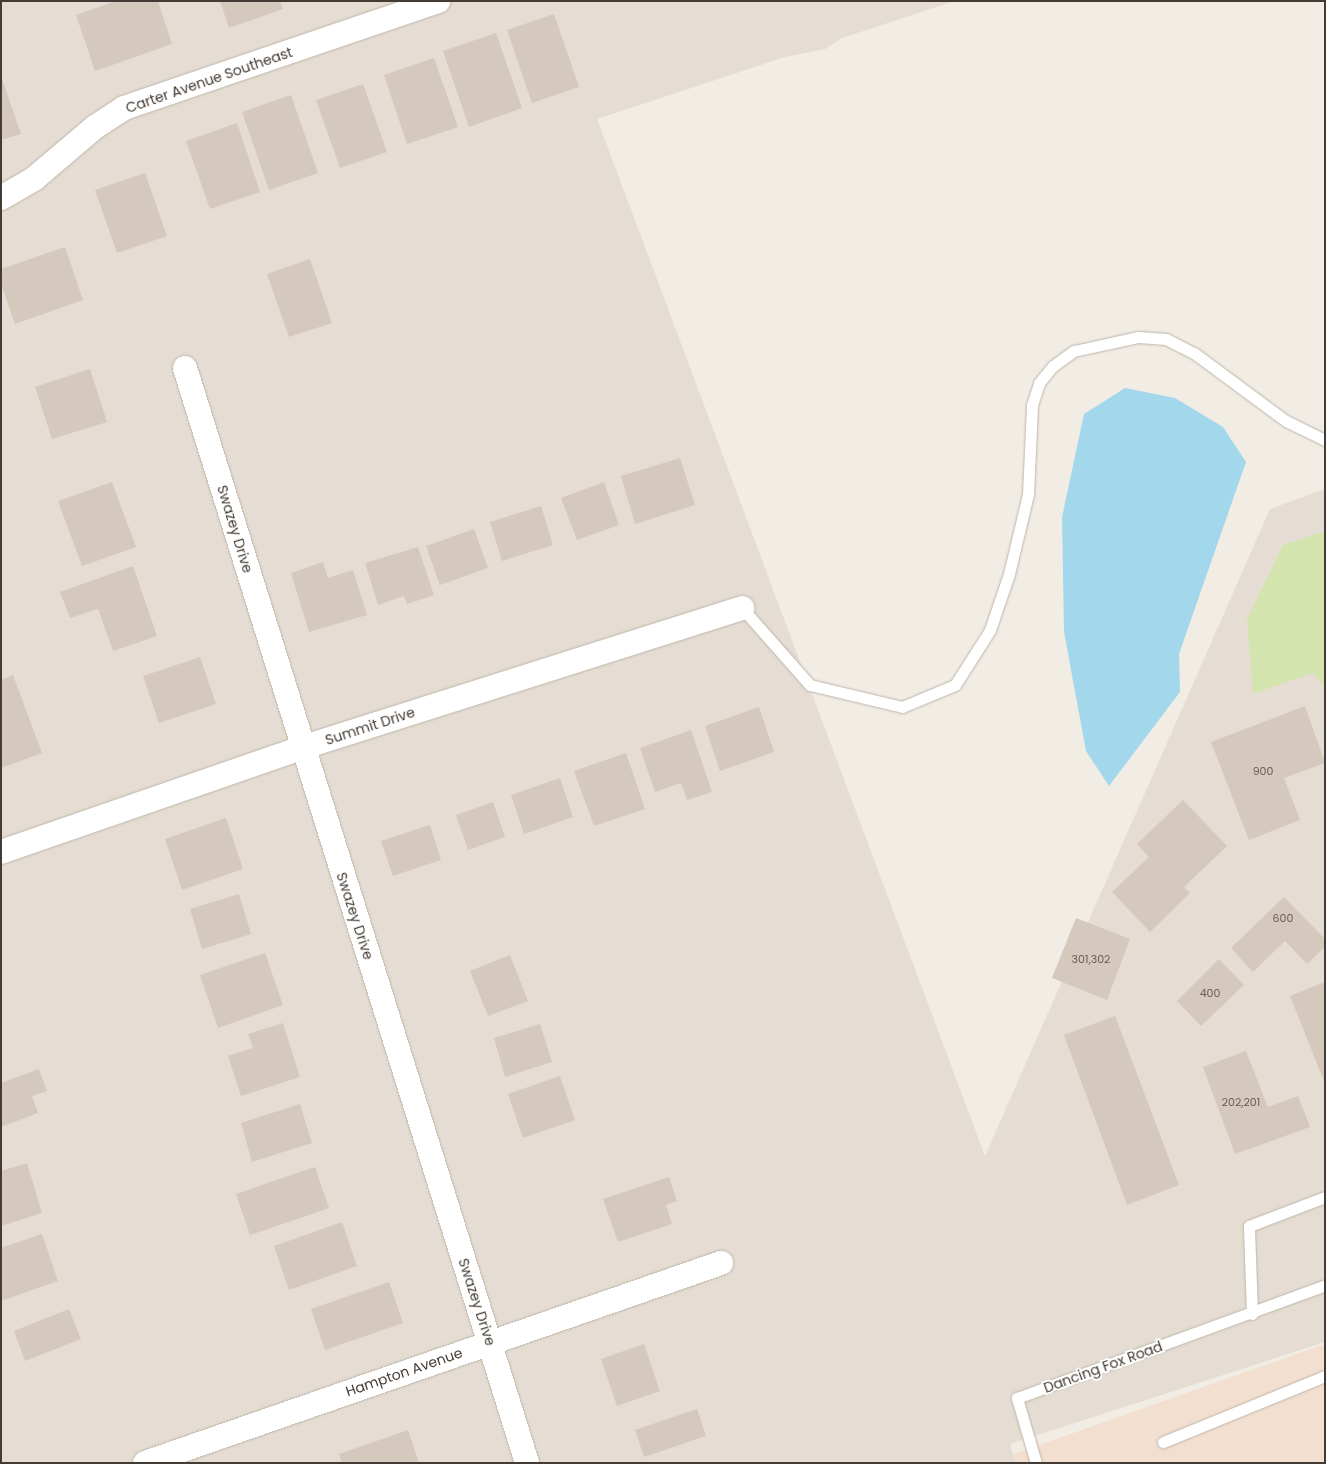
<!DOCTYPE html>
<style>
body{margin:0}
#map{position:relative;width:1326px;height:1464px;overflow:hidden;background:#f1ece4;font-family:Poppins,sans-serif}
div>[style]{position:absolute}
.residential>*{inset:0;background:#e5ddd3}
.commercial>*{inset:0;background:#f3dfd0}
.green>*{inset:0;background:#d3e4ae}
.water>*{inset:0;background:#a3d8ec}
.building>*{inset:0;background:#d5c8bd}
.roads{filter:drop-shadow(0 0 1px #bfb5aa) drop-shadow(0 0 1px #bfb5aa)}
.service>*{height:11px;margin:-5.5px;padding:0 5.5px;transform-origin:5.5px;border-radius:5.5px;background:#fff}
.minor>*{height:24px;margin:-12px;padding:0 12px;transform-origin:12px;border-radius:12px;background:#fff}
span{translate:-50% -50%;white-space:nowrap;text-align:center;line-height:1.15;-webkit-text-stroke:4px #fff;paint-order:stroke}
.number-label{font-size:11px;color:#685e56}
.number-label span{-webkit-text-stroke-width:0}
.street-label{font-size:14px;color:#433b34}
.frame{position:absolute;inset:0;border:2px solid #433b34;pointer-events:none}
</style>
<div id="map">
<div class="residential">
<i style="clip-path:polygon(1px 1px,955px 1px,842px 38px,825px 49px,785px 57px,597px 119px,985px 1156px,1270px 509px,1325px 489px,1325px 1342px,1010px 1444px,1016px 1463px,1px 1463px)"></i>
</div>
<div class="commercial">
<i style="clip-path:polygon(1325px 1344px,1325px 1463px,1016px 1463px,1014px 1454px)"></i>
</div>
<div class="green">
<i style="clip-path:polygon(1325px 531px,1325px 686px,1313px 673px,1253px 694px,1247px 619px,1283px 545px)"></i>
</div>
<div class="water">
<i style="clip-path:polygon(1125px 388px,1175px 398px,1223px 427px,1246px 462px,1179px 654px,1180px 692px,1109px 786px,1086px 751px,1064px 632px,1062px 517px,1084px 414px)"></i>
</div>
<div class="building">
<i style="clip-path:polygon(116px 1px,158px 1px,172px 44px,95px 71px,76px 15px)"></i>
<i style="clip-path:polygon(220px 1px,280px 1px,283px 9px,229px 28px)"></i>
<i style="clip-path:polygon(554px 14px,579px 87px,532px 103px,507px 30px)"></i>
<i style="clip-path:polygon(496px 33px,522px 108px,469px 127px,443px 51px)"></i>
<i style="clip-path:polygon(434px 58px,458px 127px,407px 144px,384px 75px)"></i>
<i style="clip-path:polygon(1px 76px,21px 134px,1px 140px)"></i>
<i style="clip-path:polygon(363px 84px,387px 152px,340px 168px,316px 100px)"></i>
<i style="clip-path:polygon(291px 95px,318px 173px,269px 190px,242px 112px)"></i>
<i style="clip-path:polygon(237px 123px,260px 192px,210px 209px,186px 141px)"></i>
<i style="clip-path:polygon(145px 173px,167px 236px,117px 253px,95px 190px)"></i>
<i style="clip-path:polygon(65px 247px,83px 300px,15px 324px,1px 284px,1px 269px)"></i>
<i style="clip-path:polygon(310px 259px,332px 323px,289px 337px,267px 274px)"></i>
<i style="clip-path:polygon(90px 369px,107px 422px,52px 439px,35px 387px)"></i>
<i style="clip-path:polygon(680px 458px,695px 505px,635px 524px,621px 476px)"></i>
<i style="clip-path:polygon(112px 482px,136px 547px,82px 566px,58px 501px)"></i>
<i style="clip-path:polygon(604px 482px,619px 525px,577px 540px,561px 498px)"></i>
<i style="clip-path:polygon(541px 506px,553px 545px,502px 561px,490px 522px)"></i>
<i style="clip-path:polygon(474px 529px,488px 568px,440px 585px,426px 546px)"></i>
<i style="clip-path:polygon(418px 547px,434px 595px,407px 604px,404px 596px,378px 605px,365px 563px)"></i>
<i style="clip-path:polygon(323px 562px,328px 578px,353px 570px,367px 615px,309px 632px,291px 573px)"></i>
<i style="clip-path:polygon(133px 566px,157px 636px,113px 651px,98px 609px,70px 618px,60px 592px)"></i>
<i style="clip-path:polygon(200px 657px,216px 704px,159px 723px,143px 676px)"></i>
<i style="clip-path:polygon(13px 675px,42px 753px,1px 768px,1px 680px)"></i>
<i style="clip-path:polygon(1305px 706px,1325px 763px,1284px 778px,1300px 820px,1249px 840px,1211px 742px)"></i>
<i style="clip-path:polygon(759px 707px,774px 752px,720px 771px,705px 726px)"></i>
<i style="clip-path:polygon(691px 730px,712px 792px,687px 800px,681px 783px,655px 792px,640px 748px)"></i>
<i style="clip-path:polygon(626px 753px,645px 809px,594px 826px,574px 771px)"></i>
<i style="clip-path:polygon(560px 778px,573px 817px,524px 834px,511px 795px)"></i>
<i style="clip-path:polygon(1183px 800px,1227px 846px,1184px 887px,1190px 893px,1150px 932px,1112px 892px,1149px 857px,1137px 844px)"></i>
<i style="clip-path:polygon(493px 802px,505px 837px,468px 850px,456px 815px)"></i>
<i style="clip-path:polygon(226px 818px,243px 869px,182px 890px,165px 839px)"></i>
<i style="clip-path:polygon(430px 825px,441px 860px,393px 876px,381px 841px)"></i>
<i style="clip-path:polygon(239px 894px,251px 934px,202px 949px,190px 909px)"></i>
<i style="clip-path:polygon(1284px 897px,1325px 939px,1325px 947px,1307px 964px,1285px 941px,1253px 972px,1231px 948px)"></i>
<i style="clip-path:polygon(1076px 918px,1130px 939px,1107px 1000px,1052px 978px)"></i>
<i style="clip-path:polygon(265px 953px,283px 1005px,218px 1028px,200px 975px)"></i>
<i style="clip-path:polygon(510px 955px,528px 1001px,488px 1016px,470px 971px)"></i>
<i style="clip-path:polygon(1219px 959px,1244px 985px,1201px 1026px,1177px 1001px)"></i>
<i style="clip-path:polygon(1325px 982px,1325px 1084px,1290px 996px)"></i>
<i style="clip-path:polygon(1115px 1016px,1179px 1185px,1127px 1205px,1064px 1035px)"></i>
<i style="clip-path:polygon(283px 1023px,300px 1077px,241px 1096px,228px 1056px,253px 1048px,248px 1034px)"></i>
<i style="clip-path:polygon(540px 1024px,552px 1062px,505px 1077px,494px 1038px)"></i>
<i style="clip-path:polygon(1246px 1051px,1268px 1107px,1298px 1096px,1310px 1127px,1235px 1154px,1203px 1067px)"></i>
<i style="clip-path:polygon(39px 1069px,47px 1091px,32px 1096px,38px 1113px,1px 1127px,1px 1083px)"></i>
<i style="clip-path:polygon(560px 1076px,575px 1120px,523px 1138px,508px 1094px)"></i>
<i style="clip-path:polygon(300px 1104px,312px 1143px,252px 1162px,241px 1123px)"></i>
<i style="clip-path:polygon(27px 1163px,42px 1213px,1px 1226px,1px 1171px)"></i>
<i style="clip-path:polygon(315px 1167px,329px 1208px,250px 1235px,236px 1194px)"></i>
<i style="clip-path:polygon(669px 1177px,677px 1201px,666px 1205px,672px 1224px,618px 1242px,603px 1199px)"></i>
<i style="clip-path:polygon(342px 1222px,357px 1266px,289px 1290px,274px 1246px)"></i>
<i style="clip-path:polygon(42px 1234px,58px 1281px,1px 1301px,1px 1248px)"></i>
<i style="clip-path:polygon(389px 1282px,403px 1323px,325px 1350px,311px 1309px)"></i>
<i style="clip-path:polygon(69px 1309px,81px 1339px,25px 1361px,14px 1331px)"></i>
<i style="clip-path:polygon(644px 1344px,660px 1391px,617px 1406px,601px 1359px)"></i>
<i style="clip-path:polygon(697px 1409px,706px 1436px,644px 1457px,635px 1430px)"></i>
<i style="clip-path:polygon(408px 1430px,419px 1463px,342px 1463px,339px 1454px)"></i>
</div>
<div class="roads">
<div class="service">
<i style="left:742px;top:608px;width:103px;rotate:48.6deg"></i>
<i style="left:810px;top:685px;width:95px;rotate:13.4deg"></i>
<i style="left:902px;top:707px;width:57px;rotate:-22.5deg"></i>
<i style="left:955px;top:685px;width:65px;rotate:-57.5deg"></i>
<i style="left:990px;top:630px;width:59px;rotate:-71.3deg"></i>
<i style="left:1009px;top:574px;width:82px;rotate:-76.6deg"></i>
<i style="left:1028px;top:494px;width:89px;rotate:-87.4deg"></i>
<i style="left:1032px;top:405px;width:23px;rotate:-72deg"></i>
<i style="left:1039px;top:383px;width:22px;rotate:-51deg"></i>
<i style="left:1053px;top:366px;width:26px;rotate:-36deg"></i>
<i style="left:1074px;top:351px;width:66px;rotate:-12.3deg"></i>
<i style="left:1138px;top:337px;width:28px;rotate:4deg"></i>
<i style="left:1166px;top:339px;width:31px;rotate:27deg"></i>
<i style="left:1194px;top:353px;width:114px;rotate:36.5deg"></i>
<i style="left:1286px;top:421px;width:43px;rotate:26deg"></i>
<i style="left:1252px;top:1314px;width:88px;rotate:-92deg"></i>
<i style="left:1249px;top:1226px;width:81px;rotate:-20.9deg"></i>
<i style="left:1163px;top:1442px;width:175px;rotate:-22.2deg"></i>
<i style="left:1036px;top:1463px;width:68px;rotate:-106.3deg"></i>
<i style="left:1017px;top:1398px;width:328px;rotate:-20.1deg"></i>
</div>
<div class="minor">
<i style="left:1px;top:198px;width:39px;rotate:-30deg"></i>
<i style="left:35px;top:178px;width:79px;rotate:-40.4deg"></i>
<i style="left:95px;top:127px;width:35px;rotate:-33deg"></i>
<i style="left:124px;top:108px;width:332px;rotate:-18.8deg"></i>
<i style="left:185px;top:368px;width:1147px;rotate:72.65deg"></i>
<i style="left:1px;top:852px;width:318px;rotate:-19.1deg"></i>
<i style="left:301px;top:748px;width:463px;rotate:-17.6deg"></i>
<i style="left:145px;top:1463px;width:610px;rotate:-19.15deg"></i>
</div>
</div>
<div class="number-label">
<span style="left:1263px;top:771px">900</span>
<span style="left:1283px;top:918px">600</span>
<span style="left:1091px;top:959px">301,302</span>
<span style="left:1210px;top:993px">400</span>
<span style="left:1241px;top:1102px">202,201</span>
</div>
<div class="street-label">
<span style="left:209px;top:80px;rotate:-19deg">Carter Avenue Southeast</span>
<span style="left:235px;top:529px;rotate:73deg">Swazey Drive</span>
<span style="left:370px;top:726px;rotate:-18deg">Summit Drive</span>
<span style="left:355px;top:916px;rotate:72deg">Swazey Drive</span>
<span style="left:477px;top:1302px;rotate:72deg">Swazey Drive</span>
<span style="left:1103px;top:1367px;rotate:-20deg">Dancing Fox Road</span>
<span style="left:404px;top:1372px;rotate:-19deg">Hampton Avenue</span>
</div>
<div class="frame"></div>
</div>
